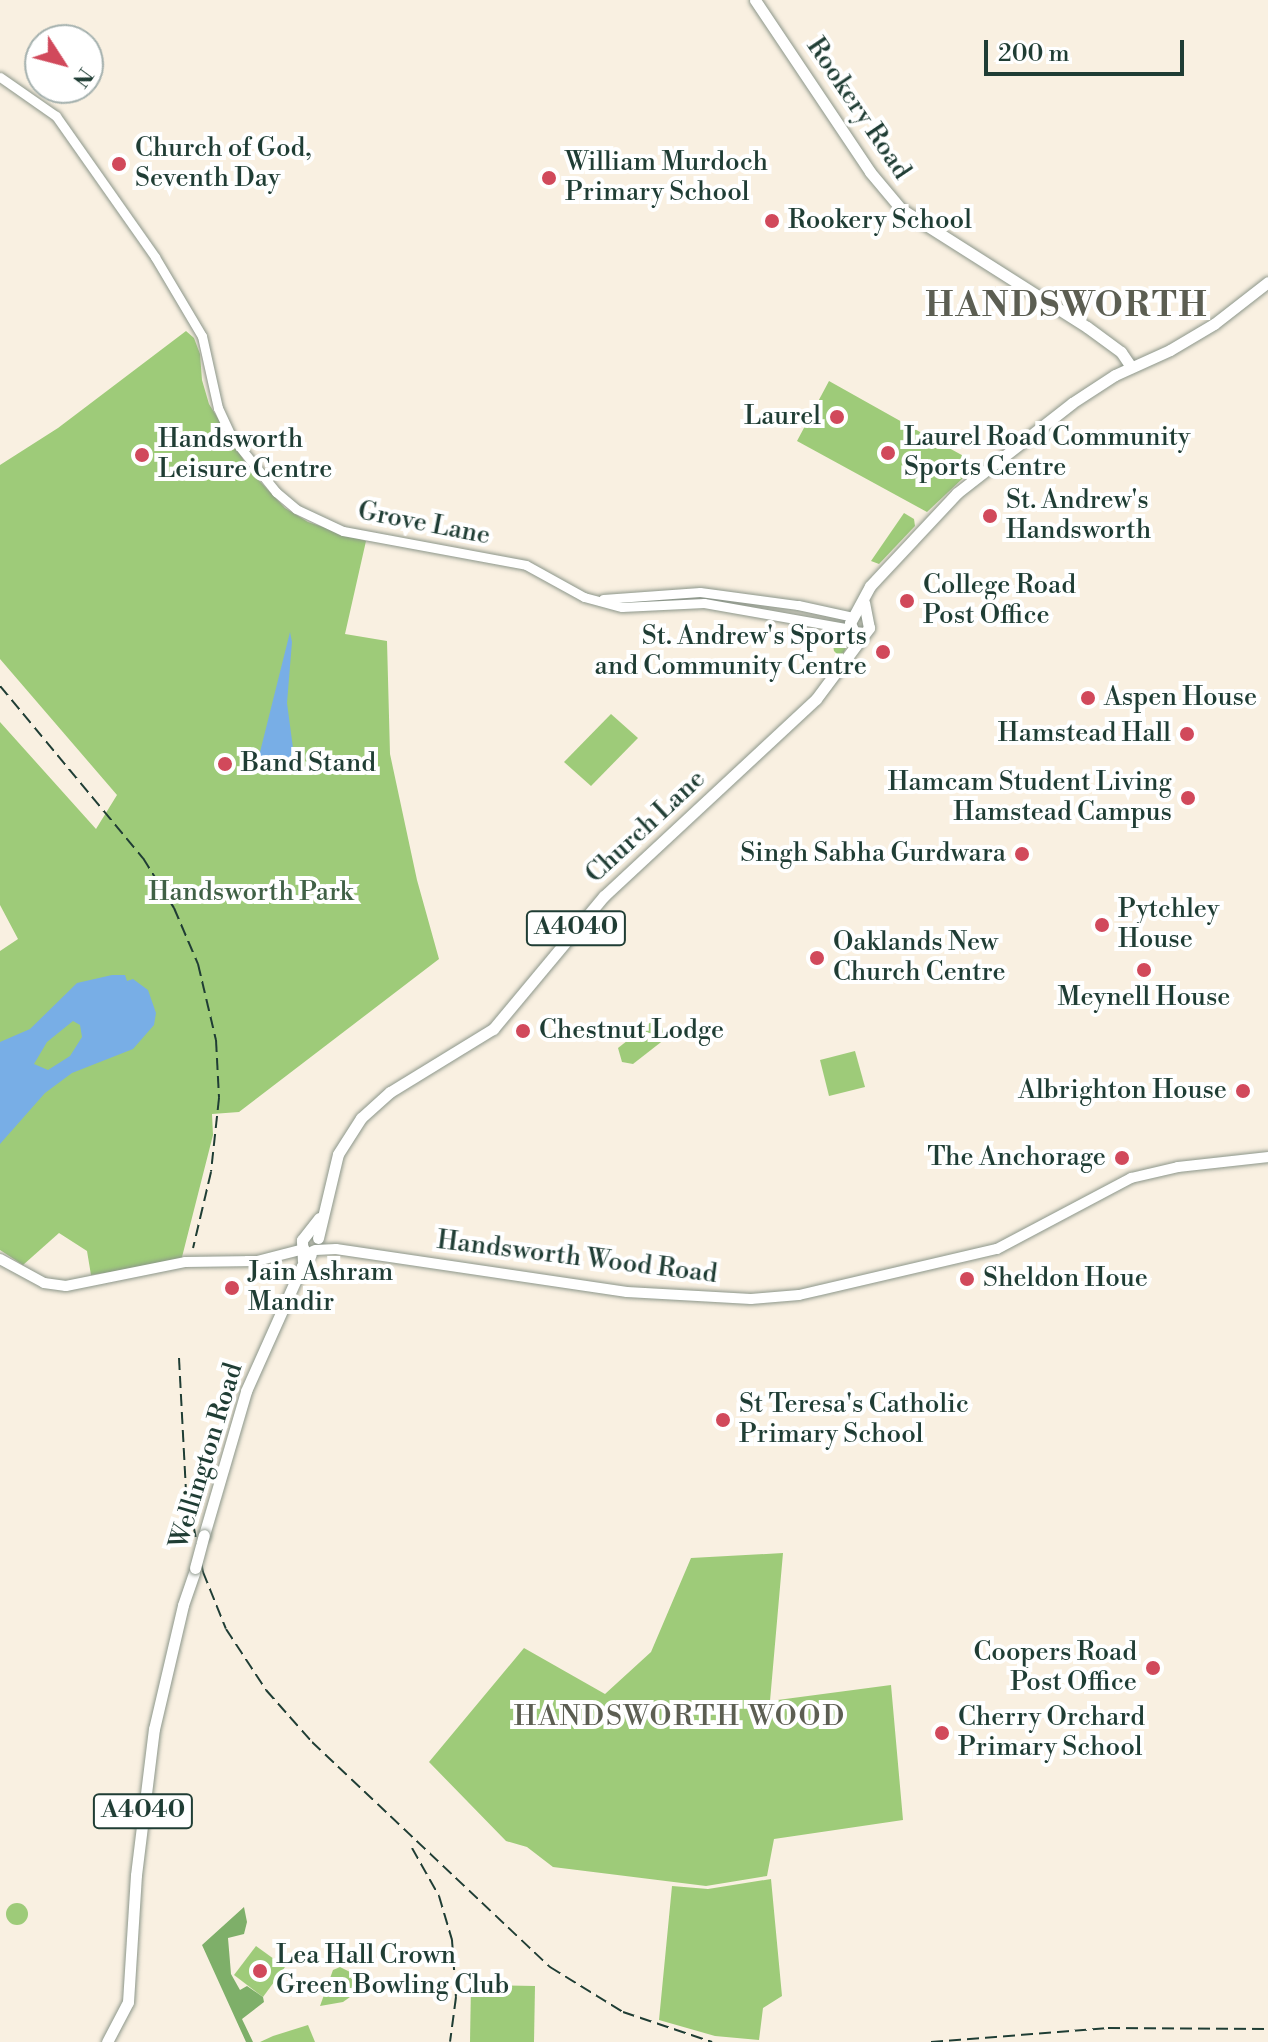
<!DOCTYPE html>
<style>
body{margin:0}
#map{position:relative;width:1268px;height:2042px;overflow:hidden;background:#f9f0e1;font-family:"Libre Bodoni",serif}
div>[style]{position:absolute}
.green>*{inset:0;background:#9ecb79}
.round{border-radius:50%}
.forest>*{inset:0;background:#7eaf69}
.water>*{inset:0;background:#78aee6}
.roads{filter:drop-shadow(0 0 2px #8c968a) drop-shadow(0 0 2px #8c968a)}
.tertiary>*{height:9px;margin:-4.5px;padding:0 4.5px;transform-origin:4.5px;border-radius:4.5px;background:#fff}
.secondary>*{height:10px;margin:-5px;padding:0 5px;transform-origin:5px;border-radius:5px;background:#fff}
.primary>*{height:11px;margin:-5.5px;padding:0 5.5px;transform-origin:5.5px;border-radius:5.5px;background:#fff}
.rail>*{height:2px;margin-top:-1px;transform-origin:0;background:repeating-linear-gradient(90deg,#1f3d34 0 12px,transparent 0 18px)}
.bridges{filter:drop-shadow(0 0 2px #8c968a) drop-shadow(0 0 2px #8c968a)}
.primary-bridge>*{height:11px;margin:-5.5px;padding:0 5.5px;transform-origin:5.5px;border-radius:5.5px;background:#fff}
.dots>*{width:22px;height:22px;translate:-50% -50%;box-sizing:border-box;border:4px solid #fff;border-radius:50%}
span{translate:-50% -50%;white-space:nowrap;text-align:center;line-height:1.15;-webkit-text-stroke:8px #fff;paint-order:stroke}
.shield-label span{padding:2px 6px;background:#fff;border:2px solid;border-radius:6px;-webkit-text-stroke-width:0}
.shield-label{font-size:24px;color:#1f3d34;font-weight:700}
.street-label{font-size:26px;color:#1f3d34}
.poi-label{font-size:26px;color:#1f3d34}
.left{translate:0 -50%;text-align:left}
.right{translate:-100% -50%;text-align:right}
.park-label{font-size:26px;color:#3f6045}
.neighbourhood-label{font-size:28px;color:#5c5e52;letter-spacing:2px}
.district-label{font-size:34px;color:#5c5e52;font-weight:700;letter-spacing:2px}
.north{position:absolute;left:24px;top:24px;width:80px;height:80px;box-sizing:border-box;background:#fff;border:2px solid #a5b1ae;border-radius:50%;rotate:126deg;font-size:22px;font-weight:700;line-height:32px;text-align:center;color:#1f3d34}
.north::after{content:'';display:block;margin:auto;width:28px;height:36px;background:#d1495b;clip-path:polygon(50% 0,100% 100%,50% 72%,0 100%)}
.scale{position:absolute;left:984px;top:40px;width:200px;height:36px;box-sizing:border-box;border:4px solid #1f3d34;border-top:0;padding-left:10px;font-size:24px;line-height:28px;white-space:nowrap;color:#1f3d34;-webkit-text-stroke:6px #fff;paint-order:stroke}
</style>
<div id="map">
<div class="green">
<i style="clip-path:polygon(186px 331px,194px 338px,200px 354px,202px 380px,209px 404px,251px 472px,285px 508px,308px 522px,366px 541px,345px 634px,387px 641px,390px 754px,417px 880px,439px 959px,239px 1112px,212px 1114px,213px 1135px,181px 1261px,91px 1275px,87px 1251px,59px 1233px,23px 1265px,0 1250px,0 951px,18px 939px,0 905px,0 722px,96px 829px,117px 795px,0 659px,0 465px,58px 428px)"></i>
<i style="clip-path:polygon(829px 381px,911px 427px,978px 464px,927px 512px,797px 441px)"></i>
<i style="clip-path:polygon(904px 513px,914px 519px,915px 526px,879px 564px,871px 561px)"></i>
<i style="clip-path:polygon(838px 633px,846px 638px,848px 644px,841px 658px,834px 651px,832px 639px)"></i>
<i style="clip-path:polygon(611px 714px,638px 738px,591px 786px,564px 762px)"></i>
<i style="clip-path:polygon(651px 1022px,661px 1023px,665px 1039px,633px 1064px,622px 1062px,618px 1048px)"></i>
<i style="clip-path:polygon(855px 1051px,865px 1087px,829px 1096px,820px 1060px)"></i>
<i style="clip-path:polygon(783px 1553px,770px 1701px,891px 1685px,903px 1820px,774px 1839px,767px 1876px,706px 1886px,553px 1867px,527px 1847px,506px 1841px,429px 1762px,524px 1648px,605px 1694px,651px 1652px,691px 1558px)"></i>
<i style="clip-path:polygon(771px 1879px,782px 1996px,763px 2008px,759px 2040px,715px 2036px,659px 2020px,672px 1886px,708px 1889px)"></i>
<i class="round" style="left:6px;top:1903px;width:22px;height:22px"></i>
<i style="clip-path:polygon(256px 1946px,285px 1967px,263px 1997px,234px 1975px)"></i>
<i style="clip-path:polygon(340px 1967px,354px 1974px,350px 1997px,343px 2002px,320px 2006px,333px 1970px)"></i>
<i style="clip-path:polygon(471px 1985px,535px 1986px,534px 2042px,470px 2042px)"></i>
<i style="clip-path:polygon(308px 2025px,315px 2042px,260px 2042px,273px 2036px)"></i>
</div>
<div class="forest">
<i style="clip-path:polygon(244px 1907px,247px 1922px,244px 1934px,228px 1938px,231px 1974px,240px 1990px,247px 1986px,263px 1997px,264px 2002px,242px 2019px,253px 2042px,246px 2042px,202px 1945px)"></i>
</div>
<div class="water">
<i style="clip-path:polygon(290px 632px,292px 642px,287px 703px,293px 748px,288px 765px,280px 771px,260px 764px,259px 756px)"></i>
<i style="clip-path:polygon(evenodd,112px 975px,125px 975px,127px 981px,133px 979px,148px 990px,156px 1013px,154px 1025px,133px 1049px,72px 1073px,45px 1093px,0 1144px,0 1042px,30px 1029px,77px 983px,112px 975px,73px 1021px,80px 1025px,82px 1037px,70px 1056px,48px 1070px,34px 1064px,47px 1042px,73px 1021px)"></i>
</div>
<div class="roads">
<div class="tertiary">
<i style="left:0;top:77px;width:68px;rotate:34.9deg"></i>
<i style="left:56px;top:116px;width:172px;rotate:54.9deg"></i>
<i style="left:155px;top:257px;width:92px;rotate:59.3deg"></i>
<i style="left:202px;top:336px;width:74px;rotate:77.5deg"></i>
<i style="left:218px;top:408px;width:31px;rotate:65deg"></i>
<i style="left:231px;top:436px;width:72px;rotate:51.2deg"></i>
<i style="left:276px;top:492px;width:26px;rotate:40deg"></i>
<i style="left:296px;top:509px;width:52px;rotate:25.1deg"></i>
<i style="left:343px;top:531px;width:186px;rotate:10.5deg"></i>
<i style="left:526px;top:565px;width:66px;rotate:28.9deg"></i>
<i style="left:584px;top:597px;width:39px;rotate:15deg"></i>
<i style="left:622px;top:607px;width:82px;rotate:-2.8deg"></i>
<i style="left:704px;top:603px;width:149px;rotate:10deg"></i>
<i style="left:603px;top:599px;width:97px;rotate:-4.1deg"></i>
<i style="left:700px;top:592px;width:99px;rotate:7.6deg"></i>
<i style="left:798px;top:605px;width:56px;rotate:12.3deg"></i>
</div>
<div class="secondary">
<i style="left:315px;top:1250px;width:21px;rotate:-3deg"></i>
<i style="left:336px;top:1249px;width:294px;rotate:8.4deg"></i>
<i style="left:627px;top:1292px;width:124px;rotate:3.2deg"></i>
<i style="left:751px;top:1299px;width:48px;rotate:-4.8deg"></i>
<i style="left:799px;top:1295px;width:203px;rotate:-13.1deg"></i>
<i style="left:997px;top:1249px;width:152px;rotate:-27.9deg"></i>
<i style="left:1131px;top:1178px;width:48px;rotate:-13.2deg"></i>
<i style="left:1178px;top:1167px;width:91px;rotate:-6.3deg"></i>
<i style="left:0;top:1259px;width:50px;rotate:28.6deg"></i>
<i style="left:44px;top:1283px;width:22px;rotate:8deg"></i>
<i style="left:66px;top:1286px;width:121px;rotate:-11.4deg"></i>
<i style="left:185px;top:1262px;width:72px;rotate:-0.8deg"></i>
<i style="left:257px;top:1261px;width:49px;rotate:-14.3deg"></i>
</div>
<div class="primary">
<i style="left:755px;top:0;width:207px;rotate:56.2deg"></i>
<i style="left:870px;top:172px;width:48px;rotate:50deg"></i>
<i style="left:901px;top:209px;width:220px;rotate:32.4deg"></i>
<i style="left:1087px;top:327px;width:42px;rotate:36.3deg"></i>
<i style="left:1121px;top:352px;width:18px;rotate:56deg"></i>
<i style="left:864px;top:633px;width:10px;rotate:-174deg"></i>
<i style="left:854px;top:632px;width:10px;rotate:-114deg"></i>
<i style="left:850px;top:623px;width:42px;rotate:-61.6deg"></i>
<i style="left:870px;top:586px;width:127px;rotate:-46.9deg"></i>
<i style="left:957px;top:493px;width:146px;rotate:-38deg"></i>
<i style="left:1072px;top:403px;width:51px;rotate:-33.1deg"></i>
<i style="left:1115px;top:375px;width:60px;rotate:-24.4deg"></i>
<i style="left:1170px;top:350px;width:51px;rotate:-30.6deg"></i>
<i style="left:1214px;top:324px;width:68px;rotate:-37.9deg"></i>
<i style="left:318px;top:1238px;width:86px;rotate:-76.6deg"></i>
<i style="left:338px;top:1154px;width:43px;rotate:-57.4deg"></i>
<i style="left:361px;top:1118px;width:39px;rotate:-42deg"></i>
<i style="left:390px;top:1092px;width:121px;rotate:-31.5deg"></i>
<i style="left:493px;top:1029px;width:173px;rotate:-50.2deg"></i>
<i style="left:604px;top:896px;width:289px;rotate:-42.9deg"></i>
<i style="left:816px;top:699px;width:89px;rotate:-53.3deg"></i>
<i style="left:869px;top:628px;width:26px;rotate:-101deg"></i>
<i style="left:303px;top:1261px;width:21px;rotate:-93deg"></i>
<i style="left:302px;top:1240px;width:28px;rotate:-52deg"></i>
<i style="left:204px;top:1535px;width:150px;rotate:-73.7deg"></i>
<i style="left:246px;top:1391px;width:137px;rotate:-65.9deg"></i>
<i style="left:302px;top:1266px;width:18px;rotate:-56deg"></i>
<i style="left:107px;top:2042px;width:45px;rotate:-62.3deg"></i>
<i style="left:128px;top:2002px;width:127px;rotate:-86.4deg"></i>
<i style="left:136px;top:1875px;width:147px;rotate:-83deg"></i>
<i style="left:154px;top:1729px;width:127px;rotate:-76.8deg"></i>
<i style="left:183px;top:1605px;width:34px;rotate:-71deg"></i>
</div>
</div>
<div class="rail">
<i style="left:0;top:686px;width:224px;rotate:50.3deg"></i>
<i style="left:143px;top:858px;width:59px;rotate:58.2deg"></i>
<i style="left:174px;top:908px;width:61px;rotate:66.8deg"></i>
<i style="left:198px;top:964px;width:78px;rotate:76.7deg"></i>
<i style="left:216px;top:1040px;width:58px;rotate:87deg"></i>
<i style="left:219px;top:1098px;width:74px;rotate:96.2deg"></i>
<i style="left:211px;top:1172px;width:78px;rotate:103.3deg"></i>
<i style="left:179px;top:1358px;width:132px;rotate:87deg"></i>
<i style="left:186px;top:1490px;width:84px;rotate:78.3deg"></i>
<i style="left:203px;top:1572px;width:61px;rotate:68deg"></i>
<i style="left:226px;top:1629px;width:73px;rotate:56.7deg"></i>
<i style="left:266px;top:1690px;width:69px;rotate:48.5deg"></i>
<i style="left:312px;top:1742px;width:328px;rotate:43.4deg"></i>
<i style="left:550px;top:1967px;width:86px;rotate:31.7deg"></i>
<i style="left:623px;top:2012px;width:94px;rotate:18.6deg"></i>
<i style="left:412px;top:1848px;width:55px;rotate:60.6deg"></i>
<i style="left:439px;top:1896px;width:46px;rotate:73.5deg"></i>
<i style="left:452px;top:1940px;width:57px;rotate:86deg"></i>
<i style="left:456px;top:1997px;width:45px;rotate:97.6deg"></i>
<i style="left:931px;top:2042px;width:178px;rotate:-4.5deg"></i>
<i style="left:1108px;top:2028px;width:160px;rotate:0.4deg"></i>
</div>
<div class="bridges">
<div class="primary-bridge">
<i style="left:195px;top:1568px;width:34px;rotate:-75deg"></i>
</div>
</div>
<div class="dots">
<i style="left:119px;top:164px;background:#d1495b"></i>
<i style="left:549px;top:178px;background:#d1495b"></i>
<i style="left:772px;top:221px;background:#d1495b"></i>
<i style="left:837px;top:417px;background:#d1495b"></i>
<i style="left:888px;top:453px;background:#d1495b"></i>
<i style="left:142px;top:455px;background:#d1495b"></i>
<i style="left:990px;top:516px;background:#d1495b"></i>
<i style="left:907px;top:601px;background:#d1495b"></i>
<i style="left:883px;top:652px;background:#d1495b"></i>
<i style="left:1088px;top:698px;background:#d1495b"></i>
<i style="left:1187px;top:734px;background:#d1495b"></i>
<i style="left:225px;top:764px;background:#d1495b"></i>
<i style="left:1188px;top:798px;background:#d1495b"></i>
<i style="left:1022px;top:854px;background:#d1495b"></i>
<i style="left:1102px;top:925px;background:#d1495b"></i>
<i style="left:817px;top:958px;background:#d1495b"></i>
<i style="left:1144px;top:970px;background:#d1495b"></i>
<i style="left:523px;top:1031px;background:#d1495b"></i>
<i style="left:1243px;top:1091px;background:#d1495b"></i>
<i style="left:1122px;top:1158px;background:#d1495b"></i>
<i style="left:967px;top:1279px;background:#d1495b"></i>
<i style="left:232px;top:1288px;background:#d1495b"></i>
<i style="left:723px;top:1420px;background:#d1495b"></i>
<i style="left:1153px;top:1668px;background:#d1495b"></i>
<i style="left:942px;top:1733px;background:#d1495b"></i>
<i style="left:260px;top:1971px;background:#d1495b"></i>
</div>
<div class="shield-label">
<span style="left:576px;top:928px">A4040</span>
<span style="left:143px;top:1811px">A4040</span>
</div>
<div class="street-label">
<span style="left:858px;top:109px;rotate:56deg">Rookery Road</span>
<span style="left:424px;top:524px;rotate:11deg">Grove Lane</span>
<span style="left:646px;top:827px;rotate:-43deg">Church Lane</span>
<span style="left:577px;top:1258px;rotate:7deg">Handsworth Wood Road</span>
<span style="left:207px;top:1456px;rotate:-73deg">Wellington Road</span>
</div>
<div class="poi-label">
<span class="left" style="left:135px;top:164px">Church of God,<br>Seventh Day</span>
<span class="left" style="left:565px;top:178px">William Murdoch<br>Primary School</span>
<span class="left" style="left:788px;top:221px">Rookery School</span>
<span class="right" style="left:821px;top:417px">Laurel</span>
<span class="left" style="left:904px;top:453px">Laurel Road Community<br>Sports Centre</span>
<span class="left" style="left:158px;top:455px">Handsworth<br>Leisure Centre</span>
<span class="left" style="left:1006px;top:516px">St. Andrew's<br>Handsworth</span>
<span class="left" style="left:923px;top:601px">College Road<br>Post Office</span>
<span class="right" style="left:867px;top:652px">St. Andrew's Sports<br>and Community Centre</span>
<span class="left" style="left:1104px;top:698px">Aspen House</span>
<span class="right" style="left:1171px;top:734px">Hamstead Hall</span>
<span class="left" style="left:241px;top:764px">Band Stand</span>
<span class="right" style="left:1172px;top:798px">Hamcam Student Living<br>Hamstead Campus</span>
<span class="right" style="left:1006px;top:854px">Singh Sabha Gurdwara</span>
<span class="left" style="left:1118px;top:925px">Pytchley<br>House</span>
<span class="left" style="left:833px;top:958px">Oaklands New<br>Church Centre</span>
<span style="left:1144px;top:998px">Meynell House</span>
<span class="left" style="left:539px;top:1031px">Chestnut Lodge</span>
<span class="right" style="left:1227px;top:1091px">Albrighton House</span>
<span class="right" style="left:1106px;top:1158px">The Anchorage</span>
<span class="left" style="left:248px;top:1288px">Jain Ashram<br>Mandir</span>
<span class="left" style="left:983px;top:1279px">Sheldon Houe</span>
<span class="left" style="left:739px;top:1420px">St Teresa's Catholic<br>Primary School</span>
<span class="right" style="left:1137px;top:1668px">Coopers Road<br>Post Office</span>
<span class="left" style="left:958px;top:1733px">Cherry Orchard<br>Primary School</span>
<span class="left" style="left:276px;top:1971px">Lea Hall Crown<br>Green Bowling Club</span>
</div>
<div class="park-label">
<span style="left:251px;top:893px">Handsworth Park</span>
</div>
<div class="neighbourhood-label">
<span style="left:680px;top:1717px">HANDSWORTH WOOD</span>
</div>
<div class="district-label">
<span style="left:1067px;top:307px">HANDSWORTH</span>
</div>
<div class="north">N</div>
<div class="scale">200 m</div>
</div>
